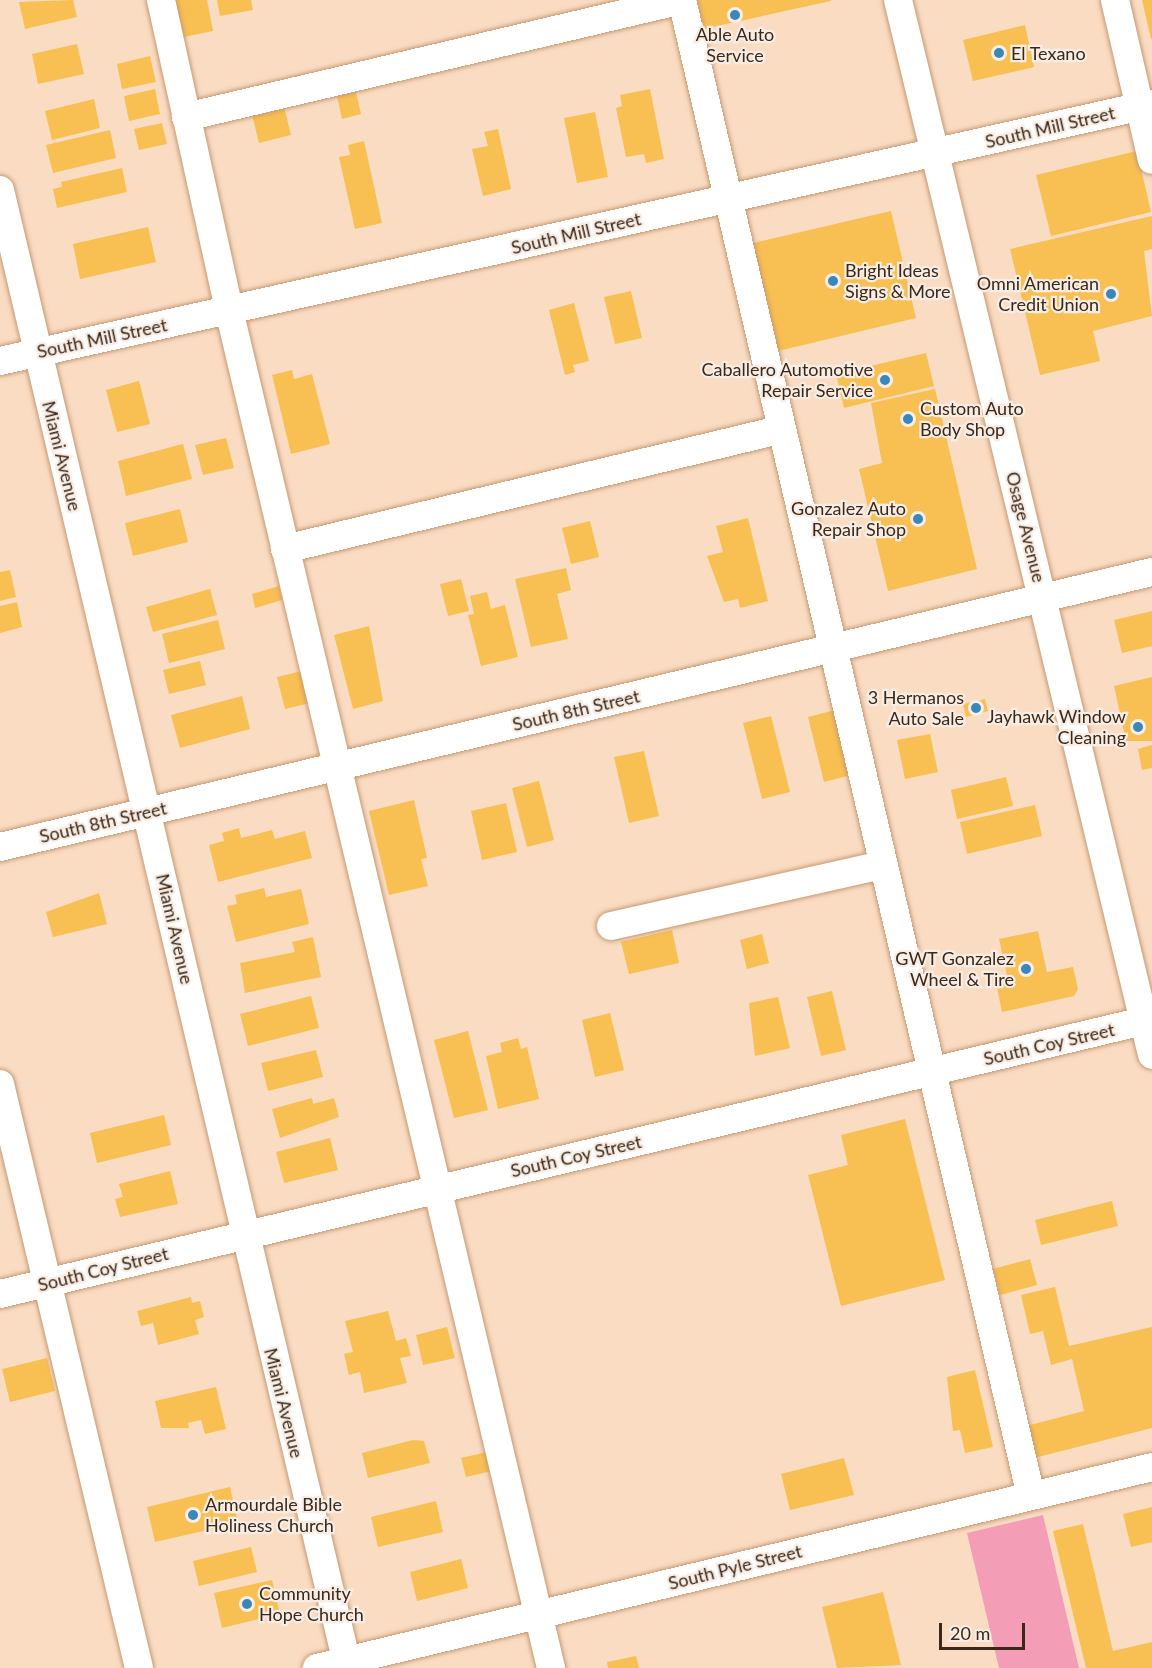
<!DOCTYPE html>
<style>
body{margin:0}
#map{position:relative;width:1152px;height:1668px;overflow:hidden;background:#fadcc3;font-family:Lato,sans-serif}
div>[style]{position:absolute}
.green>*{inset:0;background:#f39db6}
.building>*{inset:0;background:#f8bf52}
.roads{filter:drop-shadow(0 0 2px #c89971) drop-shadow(0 0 2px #c89971)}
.minor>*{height:28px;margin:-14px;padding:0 14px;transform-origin:14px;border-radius:14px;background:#fff}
.dots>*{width:16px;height:16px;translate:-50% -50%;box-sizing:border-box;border:3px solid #f7ede5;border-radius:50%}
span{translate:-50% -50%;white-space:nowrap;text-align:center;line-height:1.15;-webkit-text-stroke:4.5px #f7ede5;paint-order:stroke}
.poi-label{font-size:18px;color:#3b2818}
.left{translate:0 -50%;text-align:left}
.right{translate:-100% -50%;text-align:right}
.street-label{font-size:18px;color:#3b2818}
.scale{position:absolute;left:939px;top:1623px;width:86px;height:27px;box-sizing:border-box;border:3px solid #3b2818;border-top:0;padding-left:8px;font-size:18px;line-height:21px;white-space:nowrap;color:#3b2818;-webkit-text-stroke:4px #f7ede5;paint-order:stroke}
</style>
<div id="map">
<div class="green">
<i style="clip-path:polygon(1043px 1515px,1079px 1668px,999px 1668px,967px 1533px)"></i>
</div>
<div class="building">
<i style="clip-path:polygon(73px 0,77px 17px,25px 29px,19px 2px)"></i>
<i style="clip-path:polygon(171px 0,207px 0,213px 31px,179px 38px)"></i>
<i style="clip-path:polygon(217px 0,251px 0,253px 10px,220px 16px)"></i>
<i style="clip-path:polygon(697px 0,831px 0,831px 1px,703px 29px)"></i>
<i style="clip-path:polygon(1142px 0,1152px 0,1152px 39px,1151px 39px)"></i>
<i style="clip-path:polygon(1025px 25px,1034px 67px,973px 81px,963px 40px)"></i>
<i style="clip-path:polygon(77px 44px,84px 74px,38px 84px,32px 54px)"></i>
<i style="clip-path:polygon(150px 56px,156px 82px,122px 89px,117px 64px)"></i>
<i style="clip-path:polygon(155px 89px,160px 114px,129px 121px,124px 96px)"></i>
<i style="clip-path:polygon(650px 89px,664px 159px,646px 163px,644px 154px,626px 157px,616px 108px,622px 106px,620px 95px)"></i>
<i style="clip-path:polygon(356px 92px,361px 114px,342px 119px,337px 96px)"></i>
<i style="clip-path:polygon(94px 99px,100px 128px,52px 140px,45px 111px)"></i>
<i style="clip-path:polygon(283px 103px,291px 135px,259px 143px,251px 111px)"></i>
<i style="clip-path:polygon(595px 112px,608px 177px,577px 183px,564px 118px)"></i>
<i style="clip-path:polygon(162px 123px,167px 144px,139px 150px,134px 129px)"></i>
<i style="clip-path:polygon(498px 129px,511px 189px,483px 196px,472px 149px,488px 146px,484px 132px)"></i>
<i style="clip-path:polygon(110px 130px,116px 158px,53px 173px,46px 145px)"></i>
<i style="clip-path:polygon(364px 141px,382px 223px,355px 229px,339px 157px,350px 155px,348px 145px)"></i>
<i style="clip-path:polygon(1137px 151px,1151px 212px,1051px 236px,1036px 175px)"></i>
<i style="clip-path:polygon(122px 168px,127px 192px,57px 208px,53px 189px,62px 187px,61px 182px)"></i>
<i style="clip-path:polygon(891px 211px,916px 318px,774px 352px,749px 244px)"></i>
<i style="clip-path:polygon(1152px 216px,1152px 249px,1144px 251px,1152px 316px,1093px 331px,1100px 361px,1040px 375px,1010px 249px)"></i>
<i style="clip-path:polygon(148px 227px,156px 262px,80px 279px,73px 244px)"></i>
<i style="clip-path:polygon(631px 291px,642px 338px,615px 344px,604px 297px)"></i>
<i style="clip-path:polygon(574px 303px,589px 361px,573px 365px,575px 372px,565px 375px,549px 310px)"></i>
<i style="clip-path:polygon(926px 353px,934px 386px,844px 408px,836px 374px)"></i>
<i style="clip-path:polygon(292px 370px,294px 379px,312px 374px,330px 444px,291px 454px,272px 375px)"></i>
<i style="clip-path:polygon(139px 381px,150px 424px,117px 432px,106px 390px)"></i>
<i style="clip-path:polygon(935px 389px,977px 569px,888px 591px,859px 469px,882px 463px,871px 403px)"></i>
<i style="clip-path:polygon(226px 438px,234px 468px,203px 475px,195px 445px)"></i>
<i style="clip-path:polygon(183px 444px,192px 479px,126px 496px,118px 461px)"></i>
<i style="clip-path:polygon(180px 509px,188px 542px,133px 556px,125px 523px)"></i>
<i style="clip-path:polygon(748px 518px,768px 601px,740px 608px,738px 599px,724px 602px,707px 556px,723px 552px,716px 526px)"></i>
<i style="clip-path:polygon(590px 521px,599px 557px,571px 564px,562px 528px)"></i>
<i style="clip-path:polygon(566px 568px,571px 590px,557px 594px,568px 639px,531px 647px,515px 579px)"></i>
<i style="clip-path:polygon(10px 570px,16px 597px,0 601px,0 572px)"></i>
<i style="clip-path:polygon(461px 579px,469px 611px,448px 616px,440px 584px)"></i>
<i style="clip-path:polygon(279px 586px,282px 600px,255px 608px,252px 594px)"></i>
<i style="clip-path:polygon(210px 589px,217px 615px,153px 632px,146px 607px)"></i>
<i style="clip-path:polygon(487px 592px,491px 609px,505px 605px,518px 657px,481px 666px,468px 615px,474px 614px,470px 596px)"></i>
<i style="clip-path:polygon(17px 602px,22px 627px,0 633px,0 606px)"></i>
<i style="clip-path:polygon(1152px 611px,1152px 646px,1122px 653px,1114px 620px)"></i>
<i style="clip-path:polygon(218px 620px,225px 649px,169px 663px,162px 634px)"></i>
<i style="clip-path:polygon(369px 626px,383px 701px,353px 709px,334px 635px)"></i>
<i style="clip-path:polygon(200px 661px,206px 685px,169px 694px,163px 670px)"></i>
<i style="clip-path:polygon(302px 671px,310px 703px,285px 709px,277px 677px)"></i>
<i style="clip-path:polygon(1152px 677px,1152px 741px,1126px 741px,1114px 686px)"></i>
<i style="clip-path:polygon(242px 696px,250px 729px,180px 748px,171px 715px)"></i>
<i style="clip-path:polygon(985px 699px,988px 711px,966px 717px,963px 704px)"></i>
<i style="clip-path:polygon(835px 710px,851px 775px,824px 782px,808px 717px)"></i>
<i style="clip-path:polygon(771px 716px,790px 792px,762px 799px,743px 723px)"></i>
<i style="clip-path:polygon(930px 734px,938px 772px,905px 779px,897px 740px)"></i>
<i style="clip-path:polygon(1152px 745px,1152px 768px,1142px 770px,1138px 749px)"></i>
<i style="clip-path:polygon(644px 751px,659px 816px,629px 823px,614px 757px)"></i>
<i style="clip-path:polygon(1006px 777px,1013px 806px,957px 819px,951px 790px)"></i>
<i style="clip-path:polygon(539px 781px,554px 840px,527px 847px,512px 788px)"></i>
<i style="clip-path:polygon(414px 800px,427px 858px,421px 859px,428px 886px,389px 895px,369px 811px)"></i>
<i style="clip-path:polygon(506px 803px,517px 852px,482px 860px,471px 811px)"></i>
<i style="clip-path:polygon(1035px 805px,1042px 836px,967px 854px,960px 822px)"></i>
<i style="clip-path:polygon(239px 828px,241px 838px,272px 830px,275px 839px,305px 831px,312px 858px,218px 882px,209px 845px,224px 841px,222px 833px)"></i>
<i style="clip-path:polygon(264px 888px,266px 897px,301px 889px,309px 924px,236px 942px,227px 906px,237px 904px,235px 895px)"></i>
<i style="clip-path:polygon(99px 893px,107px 924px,53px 937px,46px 912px)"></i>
<i style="clip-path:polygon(672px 930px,679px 963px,629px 974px,621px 942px)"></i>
<i style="clip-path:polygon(1038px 931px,1047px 972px,1073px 967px,1078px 989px,1074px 996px,1002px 1012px,996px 983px,1008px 980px,999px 939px)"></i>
<i style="clip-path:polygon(762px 934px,769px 963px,747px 969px,740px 940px)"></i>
<i style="clip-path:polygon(313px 937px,321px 977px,245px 993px,240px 963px,295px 952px,292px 942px)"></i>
<i style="clip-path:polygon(832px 991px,846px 1050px,821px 1056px,807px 997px)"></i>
<i style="clip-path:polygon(311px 996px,319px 1028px,248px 1046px,240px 1014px)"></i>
<i style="clip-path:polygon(778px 997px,790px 1048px,755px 1056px,749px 1003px)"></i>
<i style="clip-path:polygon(610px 1013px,624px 1070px,595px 1077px,582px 1020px)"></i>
<i style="clip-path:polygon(468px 1031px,488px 1110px,454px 1118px,434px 1040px)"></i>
<i style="clip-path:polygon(518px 1038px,521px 1049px,527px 1047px,539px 1099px,498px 1109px,486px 1056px,502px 1052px,500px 1043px)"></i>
<i style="clip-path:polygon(316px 1050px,323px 1077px,268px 1091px,261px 1063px)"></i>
<i style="clip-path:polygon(312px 1098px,313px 1104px,334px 1098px,339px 1117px,280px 1138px,272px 1109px)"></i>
<i style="clip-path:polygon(164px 1115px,171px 1145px,97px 1163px,90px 1133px)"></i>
<i style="clip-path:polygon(905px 1119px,945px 1280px,841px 1306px,808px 1175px,848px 1165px,841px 1135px)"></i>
<i style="clip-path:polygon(330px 1138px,338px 1170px,284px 1183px,276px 1152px)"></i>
<i style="clip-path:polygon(170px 1171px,178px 1204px,120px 1217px,115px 1199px,123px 1197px,119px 1184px)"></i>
<i style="clip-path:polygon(1112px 1201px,1118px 1226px,1041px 1245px,1035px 1220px)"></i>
<i style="clip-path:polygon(1030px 1259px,1037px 1285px,1000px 1295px,993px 1269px)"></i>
<i style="clip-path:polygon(1055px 1287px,1069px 1346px,1152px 1327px,1152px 1428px,1034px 1458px,1026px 1426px,1084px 1411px,1072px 1359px,1051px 1365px,1043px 1331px,1030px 1334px,1021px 1295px)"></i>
<i style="clip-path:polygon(191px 1297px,192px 1303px,200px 1301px,204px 1317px,195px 1320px,199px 1334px,158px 1345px,153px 1323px,141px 1326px,137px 1311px)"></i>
<i style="clip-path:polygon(388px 1311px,396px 1341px,406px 1338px,411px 1356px,400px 1358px,407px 1383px,364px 1393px,360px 1372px,349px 1375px,344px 1354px,353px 1352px,345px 1321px)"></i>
<i style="clip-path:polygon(447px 1327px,455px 1358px,423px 1365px,416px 1335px)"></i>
<i style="clip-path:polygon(47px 1358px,55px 1391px,10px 1402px,2px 1369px)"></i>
<i style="clip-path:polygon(975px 1370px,993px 1447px,965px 1453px,960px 1430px,953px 1431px,947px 1377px)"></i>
<i style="clip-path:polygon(216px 1387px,226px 1429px,205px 1434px,201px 1420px,188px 1423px,189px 1428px,161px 1428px,155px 1401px)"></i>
<i style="clip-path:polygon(413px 1440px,424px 1441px,430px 1463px,368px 1478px,362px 1453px)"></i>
<i style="clip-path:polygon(487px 1452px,492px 1471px,466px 1477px,461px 1458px)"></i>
<i style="clip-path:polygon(844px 1458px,854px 1495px,790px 1510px,781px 1474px)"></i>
<i style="clip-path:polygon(230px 1487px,238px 1523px,155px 1542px,147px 1507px)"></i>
<i style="clip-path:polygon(436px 1501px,443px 1532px,378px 1547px,371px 1517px)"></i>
<i style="clip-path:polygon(1152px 1507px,1152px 1542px,1131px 1547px,1123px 1514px)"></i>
<i style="clip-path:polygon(1083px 1524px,1113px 1651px,1152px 1642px,1152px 1668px,1086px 1668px,1053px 1531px)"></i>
<i style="clip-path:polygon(251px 1547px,257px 1572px,199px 1586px,193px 1561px)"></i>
<i style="clip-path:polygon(461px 1559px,468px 1588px,417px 1601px,410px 1572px)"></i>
<i style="clip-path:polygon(272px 1580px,280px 1614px,222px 1628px,214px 1593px)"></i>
<i style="clip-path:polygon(883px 1592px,901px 1665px,837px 1668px,822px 1607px)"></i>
<i style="clip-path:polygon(636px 1656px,639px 1668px,608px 1668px,607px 1662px)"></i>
</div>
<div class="roads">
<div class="minor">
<i style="left:161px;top:0;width:317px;rotate:77.6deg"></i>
<i style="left:229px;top:310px;width:1396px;rotate:76.66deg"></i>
<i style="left:898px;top:0;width:1085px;rotate:76.46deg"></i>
<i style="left:1115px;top:0;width:164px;rotate:77deg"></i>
<i style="left:186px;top:117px;width:510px;rotate:-13.27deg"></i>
<i style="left:682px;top:0;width:1536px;rotate:76.87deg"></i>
<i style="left:0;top:190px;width:1518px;rotate:76.75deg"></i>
<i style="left:0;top:361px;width:1180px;rotate:-12.58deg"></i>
<i style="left:285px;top:549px;width:508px;rotate:-13.54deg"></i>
<i style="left:0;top:847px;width:1184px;rotate:-13.43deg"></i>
<i style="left:611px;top:926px;width:278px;rotate:-12.7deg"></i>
<i style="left:0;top:1084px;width:600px;rotate:76.61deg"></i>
<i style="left:0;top:1294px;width:1184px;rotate:-13.43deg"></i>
<i style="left:317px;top:1668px;width:859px;rotate:-13.53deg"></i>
</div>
</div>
<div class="dots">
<i style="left:735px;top:15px;background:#3a87ba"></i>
<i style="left:999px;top:53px;background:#3a87ba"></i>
<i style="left:833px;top:281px;background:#3a87ba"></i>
<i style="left:1111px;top:294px;background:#3a87ba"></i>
<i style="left:885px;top:380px;background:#3a87ba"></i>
<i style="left:908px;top:419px;background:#3a87ba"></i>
<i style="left:918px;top:519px;background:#3a87ba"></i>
<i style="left:976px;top:708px;background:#3a87ba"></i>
<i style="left:1138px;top:727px;background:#3a87ba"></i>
<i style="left:1026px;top:969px;background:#3a87ba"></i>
<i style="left:193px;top:1515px;background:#3a87ba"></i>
<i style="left:247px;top:1604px;background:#3a87ba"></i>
</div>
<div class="poi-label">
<span style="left:735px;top:45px">Able Auto<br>Service</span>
<span class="left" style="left:1011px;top:53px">El Texano</span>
<span class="left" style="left:845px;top:281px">Bright Ideas<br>Signs &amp; More</span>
<span class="right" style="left:1099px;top:294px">Omni American<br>Credit Union</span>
<span class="right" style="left:873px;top:380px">Caballero Automotive<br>Repair Service</span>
<span class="left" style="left:920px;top:419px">Custom Auto<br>Body Shop</span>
<span class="right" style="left:906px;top:519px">Gonzalez Auto<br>Repair Shop</span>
<span class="right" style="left:964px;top:708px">3 Hermanos<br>Auto Sale</span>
<span class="right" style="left:1126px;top:727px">Jayhawk Window<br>Cleaning</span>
<span class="right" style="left:1014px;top:969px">GWT Gonzalez<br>Wheel &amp; Tire</span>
<span class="left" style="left:205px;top:1515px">Armourdale Bible<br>Holiness Church</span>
<span class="left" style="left:259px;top:1604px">Community<br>Hope Church</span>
</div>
<div class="street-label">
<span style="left:1050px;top:127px;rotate:-13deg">South Mill Street</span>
<span style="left:576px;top:233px;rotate:-13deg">South Mill Street</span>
<span style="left:102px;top:338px;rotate:-12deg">South Mill Street</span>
<span style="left:62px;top:456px;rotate:76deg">Miami Avenue</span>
<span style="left:1026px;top:527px;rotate:76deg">Osage Avenue</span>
<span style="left:576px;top:710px;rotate:-13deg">South 8th Street</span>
<span style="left:103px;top:822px;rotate:-13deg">South 8th Street</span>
<span style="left:175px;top:929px;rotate:77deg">Miami Avenue</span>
<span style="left:1049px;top:1044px;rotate:-13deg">South Coy Street</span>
<span style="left:576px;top:1156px;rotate:-13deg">South Coy Street</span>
<span style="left:103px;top:1269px;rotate:-14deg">South Coy Street</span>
<span style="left:284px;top:1403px;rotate:76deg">Miami Avenue</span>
<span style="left:735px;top:1567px;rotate:-14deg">South Pyle Street</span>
</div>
<div class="scale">20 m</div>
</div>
